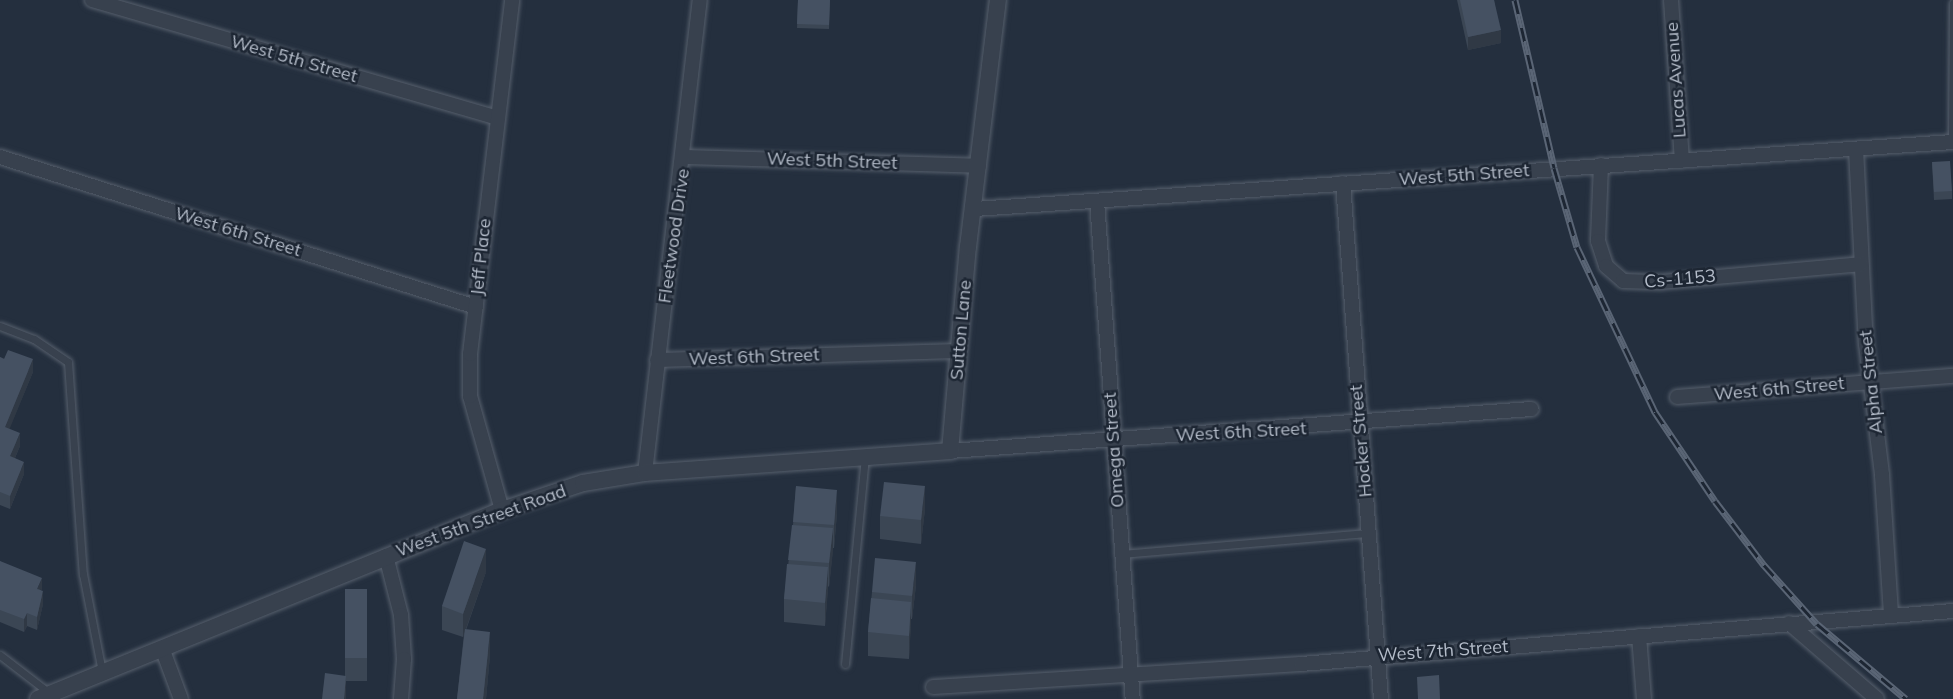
<!DOCTYPE html>
<style>
body{margin:0}
#map{position:relative;width:1953px;height:699px;overflow:hidden;background:#242f3e;font-family:Mulish,sans-serif}
div>[style]{position:absolute}
.roads{filter:drop-shadow(0 0 2px #565f6c) drop-shadow(0 0 2px #565f6c)}
.service>*{height:7px;margin:-3.5px;padding:0 3.5px;transform-origin:3.5px;border-radius:3.5px;background:#38414e}
.minor>*{height:14px;margin:-7px;padding:0 7px;transform-origin:7px;border-radius:7px;background:#38414e}
.tertiary>*{height:16px;margin:-8px;padding:0 8px;transform-origin:8px;border-radius:8px;background:#38414e}
.rail>*{height:7px;margin-top:-3.5px;transform-origin:0;background:repeating-linear-gradient(90deg,#1d2633 0 14px,#5a6575 0 28px);box-sizing:border-box;border-block:2px solid #5a6575}
.wall>*{inset:0;background:#3b4654}
.shaded-wall>*{inset:0;background:#303945}
.building>*{inset:0;background:#455162}
span{translate:-50% -50%;white-space:nowrap;text-align:center;line-height:1.15;-webkit-text-stroke:5px #1d2633;paint-order:stroke}
.street-label{font-size:18px;color:#b4bcc9}
</style>
<div id="map">
<div class="roads">
<div class="service">
<i style="left:1952px;top:142px;width:139px;rotate:-89.6deg"></i>
<i style="left:0;top:326px;width:36px;rotate:21deg"></i>
<i style="left:34px;top:339px;width:41px;rotate:34.1deg"></i>
<i style="left:68px;top:362px;width:213px;rotate:86deg"></i>
<i style="left:83px;top:574px;width:100px;rotate:79deg"></i>
<i style="left:1122px;top:554px;width:248px;rotate:-4.9deg"></i>
<i style="left:0;top:655px;width:61px;rotate:37.6deg"></i>
<i style="left:845px;top:664px;width:208px;rotate:-84.5deg"></i>
</div>
<div class="minor">
<i style="left:92px;top:0;width:421px;rotate:16.2deg"></i>
<i style="left:1671px;top:0;width:161px;rotate:86.1deg"></i>
<i style="left:1856px;top:149px;width:195px;rotate:87.1deg"></i>
<i style="left:1866px;top:344px;width:132px;rotate:83deg"></i>
<i style="left:1882px;top:475px;width:140px;rotate:86.3deg"></i>
<i style="left:0;top:157px;width:499px;rotate:17.5deg"></i>
<i style="left:684px;top:157px;width:295px;rotate:1.7deg"></i>
<i style="left:1601px;top:165px;width:76px;rotate:92.3deg"></i>
<i style="left:1598px;top:241px;width:26px;rotate:72deg"></i>
<i style="left:1606px;top:266px;width:23px;rotate:41deg"></i>
<i style="left:1623px;top:281px;width:38px;rotate:2deg"></i>
<i style="left:1661px;top:282px;width:201px;rotate:-5.1deg"></i>
<i style="left:1343px;top:183px;width:517px;rotate:85.79deg"></i>
<i style="left:1097px;top:201px;width:499px;rotate:85.9deg"></i>
<i style="left:975px;top:209px;width:980px;rotate:-3.92deg"></i>
<i style="left:657px;top:360px;width:302px;rotate:-1.7deg"></i>
<i style="left:1677px;top:397px;width:277px;rotate:-4.4deg"></i>
<i style="left:950px;top:451px;width:583px;rotate:-4.13deg"></i>
<i style="left:645px;top:473px;width:476px;rotate:-83.4deg"></i>
<i style="left:502px;top:510px;width:118px;rotate:-105.7deg"></i>
<i style="left:470px;top:396px;width:42px;rotate:-90deg"></i>
<i style="left:470px;top:354px;width:356px;rotate:-83.2deg"></i>
<i style="left:386px;top:556px;width:61px;rotate:75.7deg"></i>
<i style="left:401px;top:615px;width:44px;rotate:86.1deg"></i>
<i style="left:404px;top:659px;width:40px;rotate:94.3deg"></i>
<i style="left:1789px;top:623px;width:116px;rotate:40.8deg"></i>
<i style="left:1639px;top:636px;width:63px;rotate:85.5deg"></i>
<i style="left:162px;top:648px;width:54px;rotate:69.6deg"></i>
<i style="left:933px;top:687px;width:369px;rotate:-3.6deg"></i>
<i style="left:1301px;top:664px;width:654px;rotate:-4.65deg"></i>
</div>
<div class="tertiary">
<i style="left:38px;top:699px;width:501px;rotate:-22.16deg"></i>
<i style="left:502px;top:510px;width:85px;rotate:-18.4deg"></i>
<i style="left:583px;top:483px;width:63px;rotate:-9.2deg"></i>
<i style="left:645px;top:473px;width:306px;rotate:-4.1deg"></i>
<i style="left:950px;top:451px;width:205px;rotate:-85deg"></i>
<i style="left:968px;top:247px;width:249px;rotate:-83.1deg"></i>
</div>
</div>
<div class="rail">
<i style="left:1515px;top:0;width:172px;rotate:76.9deg"></i>
<i style="left:1554px;top:168px;width:82px;rotate:73.8deg"></i>
<i style="left:1577px;top:247px;width:183px;rotate:64.7deg"></i>
<i style="left:1655px;top:412px;width:107px;rotate:56deg"></i>
<i style="left:1715px;top:501px;width:81px;rotate:52.6deg"></i>
<i style="left:1764px;top:565px;width:79px;rotate:48.1deg"></i>
<i style="left:1817px;top:624px;width:116px;rotate:40.1deg"></i>
</div>
<div class="wall">
<i style="clip-path:polygon(798px 0,830px 0,829px 29px,797px 28px)"></i>
<i style="clip-path:polygon(1457px 0,1494px 0,1501px 43px,1468px 50px)"></i>
<i style="clip-path:polygon(1932px 162px,1952px 191px,1952px 199px,1934px 200px)"></i>
<i style="clip-path:polygon(0 357px,33px 372px,9px 429px,20px 446px,15px 458px,24px 474px,10px 509px,0 505px)"></i>
<i style="clip-path:polygon(796px 486px,837px 513px,834px 548px,833px 548px,829px 587px,828px 586px,825px 626px,784px 622px,784px 599px,793px 525px)"></i>
<i style="clip-path:polygon(925px 509px,921px 544px,880px 539px,880px 516px)"></i>
<i style="clip-path:polygon(0 561px,41px 590px,43px 604px,37px 630px,27px 626px,24px 632px,0 622px)"></i>
<i style="clip-path:polygon(486px 572px,466px 630px,490px 655px,486px 699px,457px 699px,464px 634px,463px 637px,442px 630px,442px 606px)"></i>
<i style="clip-path:polygon(916px 585px,912px 619px,911px 619px,909px 659px,868px 656px,868px 632px,872px 592px)"></i>
<i style="clip-path:polygon(345px 589px,367px 589px,367px 681px,346px 681px,346px 699px,322px 699px,345px 676px)"></i>
</div>
<div class="shaded-wall">
<i style="clip-path:polygon(1501px 30px,1501px 43px,1468px 50px,1468px 37px)"></i>
<i style="clip-path:polygon(33px 359px,33px 372px,5px 440px,5px 427px)"></i>
<i style="clip-path:polygon(20px 433px,20px 446px,10px 469px,10px 456px)"></i>
<i style="clip-path:polygon(24px 462px,24px 474px,10px 509px,10px 496px)"></i>
<i style="clip-path:polygon(925px 486px,925px 509px,921px 544px,921px 520px)"></i>
<i style="clip-path:polygon(837px 490px,837px 513px,834px 548px,834px 525px)"></i>
<i style="clip-path:polygon(833px 528px,833px 551px,829px 587px,829px 563px)"></i>
<i style="clip-path:polygon(486px 549px,486px 572px,463px 637px,463px 614px)"></i>
<i style="clip-path:polygon(916px 562px,916px 585px,912px 619px,912px 596px)"></i>
<i style="clip-path:polygon(828px 567px,828px 591px,825px 626px,825px 603px)"></i>
<i style="clip-path:polygon(42px 578px,42px 590px,37px 589px)"></i>
<i style="clip-path:polygon(43px 591px,43px 604px,37px 630px,37px 617px)"></i>
<i style="clip-path:polygon(911px 602px,911px 625px,909px 659px,909px 636px)"></i>
<i style="clip-path:polygon(27px 613px,27px 626px,24px 632px,24px 619px)"></i>
<i style="clip-path:polygon(490px 632px,490px 655px,486px 699px,483px 699px)"></i>
<i style="clip-path:polygon(346px 676px,346px 699px,344px 699px)"></i>
</div>
<div class="building">
<i style="clip-path:polygon(798px 0,830px 0,829px 25px,797px 24px)"></i>
<i style="clip-path:polygon(1460px 0,1494px 0,1501px 30px,1468px 37px)"></i>
<i style="clip-path:polygon(1950px 161px,1952px 191px,1934px 192px,1932px 162px)"></i>
<i style="clip-path:polygon(8px 350px,33px 359px,5px 427px,20px 433px,10px 456px,24px 462px,10px 496px,0 492px,0 357px,4px 359px)"></i>
<i style="clip-path:polygon(884px 482px,925px 486px,921px 520px,880px 516px)"></i>
<i style="clip-path:polygon(796px 486px,837px 490px,834px 525px,793px 522px)"></i>
<i style="clip-path:polygon(792px 525px,833px 528px,829px 563px,788px 560px)"></i>
<i style="clip-path:polygon(464px 541px,486px 549px,463px 614px,442px 606px)"></i>
<i style="clip-path:polygon(875px 558px,916px 562px,912px 596px,872px 592px)"></i>
<i style="clip-path:polygon(0 561px,42px 578px,37px 589px,43px 591px,37px 617px,27px 613px,24px 619px,0 610px)"></i>
<i style="clip-path:polygon(787px 564px,828px 567px,825px 603px,784px 599px)"></i>
<i style="clip-path:polygon(345px 589px,367px 589px,367px 658px,345px 658px)"></i>
<i style="clip-path:polygon(871px 598px,911px 602px,909px 636px,868px 632px)"></i>
<i style="clip-path:polygon(465px 629px,490px 632px,483px 699px,457px 699px)"></i>
<i style="clip-path:polygon(325px 673px,346px 676px,344px 699px,322px 699px)"></i>
<i style="clip-path:polygon(1439px 675px,1440px 699px,1418px 699px,1417px 677px)"></i>
</div>
<div class="street-label">
<span style="left:294px;top:59px;rotate:16deg">West 5th Street</span>
<span style="left:1676px;top:80px;rotate:-94deg">Lucas Avenue</span>
<span style="left:832px;top:161px;rotate:2deg">West 5th Street</span>
<span style="left:1464px;top:175px;rotate:-4deg">West 5th Street</span>
<span style="left:238px;top:232px;rotate:17deg">West 6th Street</span>
<span style="left:674px;top:236px;rotate:-82deg">Fleetwood Drive</span>
<span style="left:481px;top:257px;rotate:-84deg">Jeff Place</span>
<span style="left:1680px;top:279px;rotate:-5deg">Cs-1153</span>
<span style="left:961px;top:330px;rotate:-85deg">Sutton Lane</span>
<span style="left:754px;top:357px;rotate:-2deg">West 6th Street</span>
<span style="left:1871px;top:382px;rotate:-96deg">Alpha Street</span>
<span style="left:1779px;top:389px;rotate:-5deg">West 6th Street</span>
<span style="left:1241px;top:432px;rotate:-3deg">West 6th Street</span>
<span style="left:1361px;top:441px;rotate:-95deg">Hocker Street</span>
<span style="left:1114px;top:450px;rotate:-94deg">Omega Street</span>
<span style="left:481px;top:521px;rotate:-20deg">West 5th Street Road</span>
<span style="left:1443px;top:651px;rotate:-4deg">West 7th Street</span>
</div>
</div>
